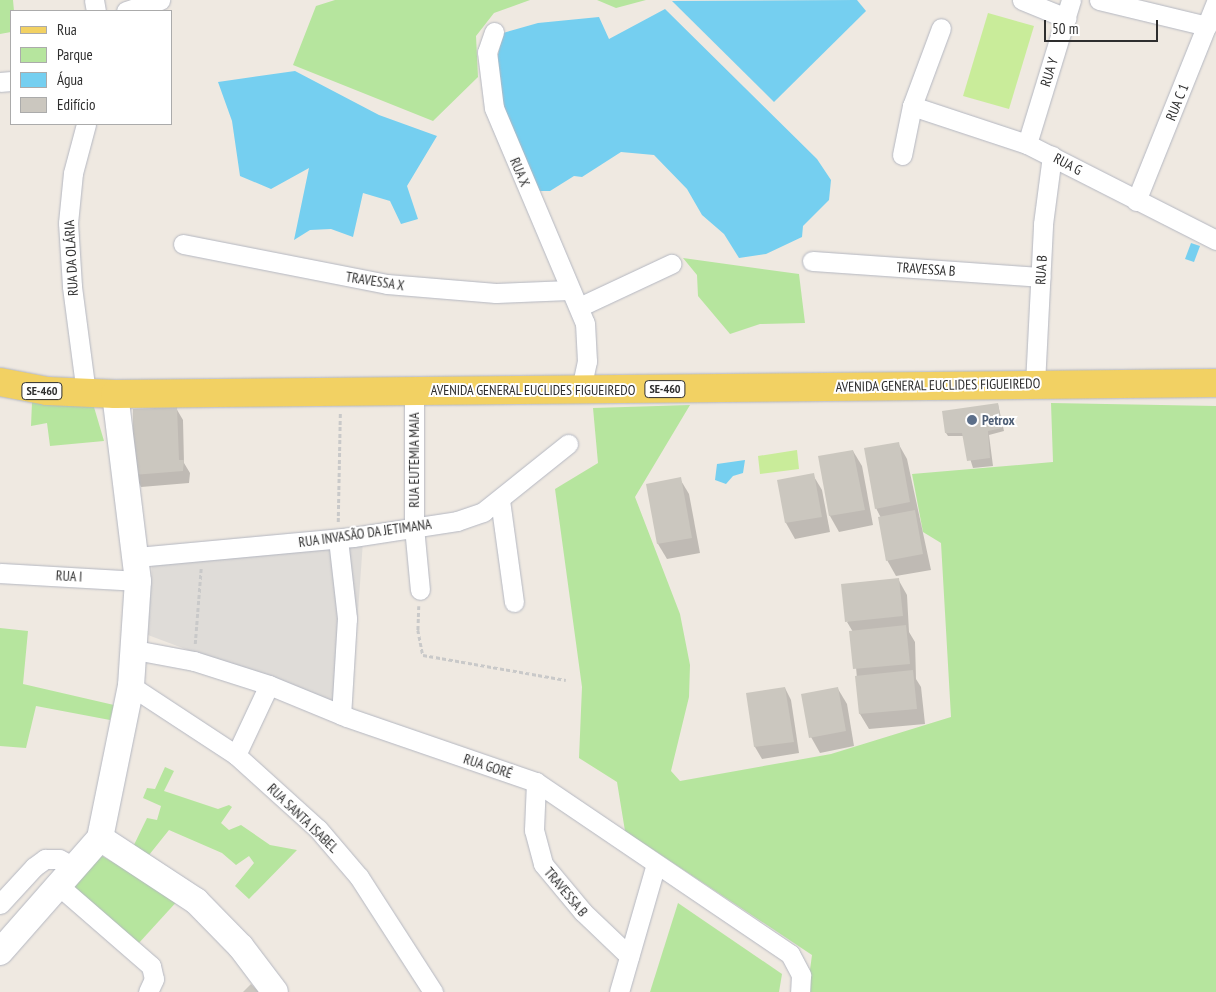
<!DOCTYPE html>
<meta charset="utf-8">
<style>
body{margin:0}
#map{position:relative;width:1216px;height:992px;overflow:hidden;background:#efe9e1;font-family:"PT Sans Narrow",sans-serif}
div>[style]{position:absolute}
.green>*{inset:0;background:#b6e59e}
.pitch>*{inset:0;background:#c9ec9a}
.plaza>*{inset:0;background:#dfdcd8}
.water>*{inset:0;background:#75cff0}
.shadow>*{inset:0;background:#0003}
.building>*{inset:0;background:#cbc7bf}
.path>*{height:2.5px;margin-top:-1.25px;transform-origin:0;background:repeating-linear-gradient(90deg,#c9c9c9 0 4px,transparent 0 6.5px)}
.roads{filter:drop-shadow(0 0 1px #b4b7c1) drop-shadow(0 0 1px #b4b7c1)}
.street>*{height:19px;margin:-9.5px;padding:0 9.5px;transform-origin:9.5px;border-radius:9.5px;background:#fff}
.secondary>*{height:26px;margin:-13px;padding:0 13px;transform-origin:13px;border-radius:13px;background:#fff}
.primary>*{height:28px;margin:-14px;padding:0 14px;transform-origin:14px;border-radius:14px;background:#f2d163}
.dots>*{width:14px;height:14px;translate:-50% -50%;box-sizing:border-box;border:2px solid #fff;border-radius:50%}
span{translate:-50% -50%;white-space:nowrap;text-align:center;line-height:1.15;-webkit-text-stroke:4px #fff;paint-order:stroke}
.shield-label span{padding:1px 4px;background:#fff;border:1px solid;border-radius:4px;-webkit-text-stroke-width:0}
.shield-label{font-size:12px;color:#2e2e2e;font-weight:700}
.street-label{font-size:14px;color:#2e2e2e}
.service-label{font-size:14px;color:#4e5e75;font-weight:700}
.left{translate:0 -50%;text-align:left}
.legend{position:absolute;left:10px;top:10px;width:162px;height:115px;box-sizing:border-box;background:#fff;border:1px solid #ababab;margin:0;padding:6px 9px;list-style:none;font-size:15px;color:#2e2e2e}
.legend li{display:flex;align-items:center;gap:10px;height:25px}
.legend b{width:25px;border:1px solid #ababab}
.scale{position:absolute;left:1044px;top:20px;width:114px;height:22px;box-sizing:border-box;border:2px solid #2e2e2e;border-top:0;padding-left:6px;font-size:15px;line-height:18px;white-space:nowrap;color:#2e2e2e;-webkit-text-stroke:4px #fff;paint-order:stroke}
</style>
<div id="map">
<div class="green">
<i style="clip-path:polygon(0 0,13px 0,14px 11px,11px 11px,11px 32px,0 34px)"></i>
<i style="clip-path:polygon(335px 0,530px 0,494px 13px,476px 36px,478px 77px,433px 121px,293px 65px,316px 6px)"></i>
<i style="clip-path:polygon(597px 0,646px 0,616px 8px)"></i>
<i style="clip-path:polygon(683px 258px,799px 274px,805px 323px,760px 324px,730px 334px,698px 296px,697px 275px)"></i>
<i style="clip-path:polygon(32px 402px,94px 407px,104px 441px,50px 446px,47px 423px,31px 426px)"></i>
<i style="clip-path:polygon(1051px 403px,1216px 406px,1216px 992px,807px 992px,812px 955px,625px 831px,617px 782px,579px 758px,582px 687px,555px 489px,598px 463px,593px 408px,690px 405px,635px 497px,680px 614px,690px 665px,689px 697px,671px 771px,680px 781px,831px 754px,951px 717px,941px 543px,923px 532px,912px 474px,1053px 462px)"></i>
<i style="clip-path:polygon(0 628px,28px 631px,23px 684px,114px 705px,110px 720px,36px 706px,26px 748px,0 746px)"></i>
<i style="clip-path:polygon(165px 767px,174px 771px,164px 791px,218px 809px,229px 805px,232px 807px,221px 823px,229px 830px,241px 825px,270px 845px,297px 850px,249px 899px,235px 886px,254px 863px,249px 856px,236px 865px,222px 853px,169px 830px,149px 855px,132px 849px,147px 818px,157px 820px,161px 806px,143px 798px,147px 788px,155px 789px)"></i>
<i style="clip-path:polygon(100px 855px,180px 898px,138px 944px,70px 884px)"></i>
<i style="clip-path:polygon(678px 903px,782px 974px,779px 992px,650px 992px)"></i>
</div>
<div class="pitch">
<i style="clip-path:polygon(988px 13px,1034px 26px,1009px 109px,963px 96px)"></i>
<i style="clip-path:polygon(797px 450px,799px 469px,760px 474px,758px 456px)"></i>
</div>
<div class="plaza">
<i style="clip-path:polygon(363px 541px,351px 711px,148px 635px,152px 564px)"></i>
</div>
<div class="water">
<i style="clip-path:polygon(857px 0,866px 11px,774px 102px,672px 1px)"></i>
<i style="clip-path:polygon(665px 9px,817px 159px,831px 180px,829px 200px,803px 226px,802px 237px,766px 254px,739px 258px,724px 234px,702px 215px,687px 189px,654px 155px,621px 152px,582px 177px,574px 176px,550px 191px,536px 191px,511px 130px,494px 72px,503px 33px,538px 23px,599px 17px,609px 39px)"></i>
<i style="clip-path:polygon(295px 71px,379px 115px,437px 136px,407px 186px,418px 219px,401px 224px,390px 201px,363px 193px,353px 237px,331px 229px,310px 230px,294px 240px,309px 168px,271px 189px,240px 176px,232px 121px,218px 82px)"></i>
<i style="clip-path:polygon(1191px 243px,1200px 246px,1194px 262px,1185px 259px)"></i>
<i style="clip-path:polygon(745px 460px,743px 473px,733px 476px,726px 484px,715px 480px,717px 464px)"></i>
</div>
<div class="shadow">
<i style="clip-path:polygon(998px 404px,1004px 431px,989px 435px,993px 466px,973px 468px,963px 436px,948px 436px,946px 433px,943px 413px)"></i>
<i style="clip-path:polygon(176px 408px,183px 420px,184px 463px,190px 473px,189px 483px,141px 487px,135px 475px)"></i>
<i style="clip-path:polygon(898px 443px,907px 459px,931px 570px,896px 576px,887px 560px,881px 518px,876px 508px)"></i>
<i style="clip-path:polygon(853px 451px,862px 466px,873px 525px,839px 532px,830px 516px,819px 457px)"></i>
<i style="clip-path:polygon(813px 475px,822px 490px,830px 532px,795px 539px,786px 523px,778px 481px)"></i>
<i style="clip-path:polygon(680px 479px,689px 494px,700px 553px,667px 559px,658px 544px,647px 485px)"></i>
<i style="clip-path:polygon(898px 579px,907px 595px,909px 632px,915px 642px,916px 679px,921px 687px,925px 724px,869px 729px,860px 714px,853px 632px,847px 622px)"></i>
<i style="clip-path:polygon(785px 688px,791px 700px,799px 753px,762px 759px,755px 747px,747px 694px)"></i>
<i style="clip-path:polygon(838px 689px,847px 704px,854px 746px,820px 753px,811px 737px)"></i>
</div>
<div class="building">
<i style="clip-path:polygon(998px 403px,1002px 428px,988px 431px,990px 458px,967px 461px,962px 433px,945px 433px,942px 411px)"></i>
<i style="clip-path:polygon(177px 407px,179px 460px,184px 460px,183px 471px,133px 475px,133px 409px)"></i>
<i style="clip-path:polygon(899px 442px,910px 502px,875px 509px,864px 448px)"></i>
<i style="clip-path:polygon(853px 450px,865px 510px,829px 516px,818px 456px)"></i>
<i style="clip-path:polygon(814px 473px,822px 517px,785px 523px,777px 480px)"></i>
<i style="clip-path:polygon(681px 477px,692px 538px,657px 544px,646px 484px)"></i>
<i style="clip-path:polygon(915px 510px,923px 554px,886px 561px,878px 517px)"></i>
<i style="clip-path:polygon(899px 578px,903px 616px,845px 622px,841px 584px)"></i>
<i style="clip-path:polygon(906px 625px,910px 664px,853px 669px,849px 631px)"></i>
<i style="clip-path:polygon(913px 670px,917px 709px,859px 714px,855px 676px)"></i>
<i style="clip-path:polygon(785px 687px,794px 742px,754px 747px,746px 693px)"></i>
<i style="clip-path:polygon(838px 687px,846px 731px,809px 738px,801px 694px)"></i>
<i style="clip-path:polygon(251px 984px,259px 992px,243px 992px)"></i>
</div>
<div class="path">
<i style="left:338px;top:522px;width:109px;rotate:-88.9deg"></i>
<i style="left:419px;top:606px;width:24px;rotate:92deg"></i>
<i style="left:418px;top:630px;width:25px;rotate:79deg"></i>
<i style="left:423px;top:655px;width:145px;rotate:9.9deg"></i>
<i style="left:195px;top:644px;width:76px;rotate:-85.5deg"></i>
</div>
<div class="roads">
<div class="street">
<i style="left:94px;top:0;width:11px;rotate:80deg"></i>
<i style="left:1022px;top:0;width:48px;rotate:22.2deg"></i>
<i style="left:1099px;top:0;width:111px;rotate:13.5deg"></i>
<i style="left:126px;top:11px;width:36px;rotate:-18deg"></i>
<i style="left:494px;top:32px;width:21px;rotate:109deg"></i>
<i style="left:487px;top:52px;width:56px;rotate:82.9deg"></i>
<i style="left:494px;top:108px;width:233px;rotate:67.1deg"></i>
<i style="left:585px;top:323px;width:38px;rotate:87deg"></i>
<i style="left:587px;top:361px;width:30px;rotate:102deg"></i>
<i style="left:0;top:82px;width:11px;rotate:-5deg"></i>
<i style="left:912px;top:106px;width:121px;rotate:18.3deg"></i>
<i style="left:1027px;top:144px;width:212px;rotate:26.9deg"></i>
<i style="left:1027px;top:144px;width:151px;rotate:-73deg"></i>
<i style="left:902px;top:155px;width:50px;rotate:-78.5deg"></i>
<i style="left:912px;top:106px;width:83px;rotate:-69.6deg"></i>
<i style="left:1136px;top:201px;width:214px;rotate:-68.1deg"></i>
<i style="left:183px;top:244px;width:208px;rotate:11.1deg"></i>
<i style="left:387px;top:284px;width:109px;rotate:4.7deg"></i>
<i style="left:496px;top:293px;width:73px;rotate:-2.4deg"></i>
<i style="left:812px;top:261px;width:229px;rotate:4deg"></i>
<i style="left:579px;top:307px;width:102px;rotate:-25.1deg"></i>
<i style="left:1035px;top:384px;width:160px;rotate:-87.1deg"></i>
<i style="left:1043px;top:224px;width:69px;rotate:-82.5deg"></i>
<i style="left:414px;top:391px;width:136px;rotate:90deg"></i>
<i style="left:414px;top:527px;width:63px;rotate:84.6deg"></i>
<i style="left:86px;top:393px;width:108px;rotate:-97.5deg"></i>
<i style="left:72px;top:286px;width:63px;rotate:-93.6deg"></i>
<i style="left:68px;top:223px;width:50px;rotate:-84.3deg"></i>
<i style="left:73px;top:173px;width:51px;rotate:-75.1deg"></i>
<i style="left:500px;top:500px;width:103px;rotate:82.2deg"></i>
<i style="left:338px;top:539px;width:80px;rotate:83.5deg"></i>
<i style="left:347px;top:618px;width:97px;rotate:93.5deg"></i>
<i style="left:137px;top:557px;width:217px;rotate:-5.3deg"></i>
<i style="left:353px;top:537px;width:105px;rotate:-8.7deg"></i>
<i style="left:457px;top:521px;width:28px;rotate:-19deg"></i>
<i style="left:483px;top:512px;width:109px;rotate:-38.7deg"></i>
<i style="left:0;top:573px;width:138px;rotate:3.3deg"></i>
<i style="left:135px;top:650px;width:60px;rotate:10.6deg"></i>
<i style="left:194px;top:661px;width:79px;rotate:17.7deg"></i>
<i style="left:269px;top:685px;width:84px;rotate:22.3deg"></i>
<i style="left:347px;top:717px;width:200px;rotate:19deg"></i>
<i style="left:536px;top:782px;width:307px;rotate:34.1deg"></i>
<i style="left:790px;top:954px;width:24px;rotate:62deg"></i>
<i style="left:801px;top:975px;width:17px;rotate:93deg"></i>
<i style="left:131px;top:686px;width:126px;rotate:33.3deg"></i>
<i style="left:236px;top:755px;width:110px;rotate:42.1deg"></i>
<i style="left:318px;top:829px;width:63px;rotate:49.5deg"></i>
<i style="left:359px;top:877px;width:137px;rotate:57.2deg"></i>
<i style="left:236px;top:755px;width:77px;rotate:-64.8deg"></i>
<i style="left:536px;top:782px;width:48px;rotate:92.4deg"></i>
<i style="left:534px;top:830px;width:35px;rotate:75deg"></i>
<i style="left:543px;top:864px;width:62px;rotate:50.2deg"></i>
<i style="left:583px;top:912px;width:64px;rotate:43.7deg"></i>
<i style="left:59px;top:886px;width:122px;rotate:41deg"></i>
<i style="left:151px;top:966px;width:13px;rotate:77deg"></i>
<i style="left:154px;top:979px;width:14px;rotate:115deg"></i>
<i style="left:0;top:904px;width:50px;rotate:-47.4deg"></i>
<i style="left:34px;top:867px;width:14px;rotate:-36deg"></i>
<i style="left:45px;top:859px;width:14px"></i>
<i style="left:59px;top:859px;width:17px;rotate:28deg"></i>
<i style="left:619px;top:992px;width:133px;rotate:-73.9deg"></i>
</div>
<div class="secondary">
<i style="left:100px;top:838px;width:115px;rotate:33.3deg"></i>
<i style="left:196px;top:901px;width:64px;rotate:45.6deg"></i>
<i style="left:241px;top:947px;width:56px;rotate:52.9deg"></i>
<i style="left:0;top:952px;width:152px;rotate:-48.7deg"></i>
<i style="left:100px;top:838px;width:155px;rotate:-78.5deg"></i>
<i style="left:131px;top:686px;width:105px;rotate:-86.2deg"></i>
<i style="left:138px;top:581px;width:188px;rotate:-97deg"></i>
</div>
<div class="primary">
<i style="left:0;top:382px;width:48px;rotate:10.8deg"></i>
<i style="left:47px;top:391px;width:68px;rotate:2.5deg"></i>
<i style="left:115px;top:394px;width:1101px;rotate:-0.57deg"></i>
</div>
</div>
<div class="dots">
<i style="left:972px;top:420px;background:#5c6f8a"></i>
</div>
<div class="shield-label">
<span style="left:665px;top:389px">SE-460</span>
<span style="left:42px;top:391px">SE-460</span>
</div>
<div class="street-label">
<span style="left:1049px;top:72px;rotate:-73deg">RUA Y</span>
<span style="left:1177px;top:102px;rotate:-68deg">RUA C 1</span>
<span style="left:1068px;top:164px;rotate:28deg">RUA G</span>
<span style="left:520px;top:172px;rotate:67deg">RUA X</span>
<span style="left:71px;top:258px;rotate:-93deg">RUA DA OLÁRIA</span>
<span style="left:926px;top:269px;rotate:4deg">TRAVESSA B</span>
<span style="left:1041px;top:270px;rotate:-87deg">RUA B</span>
<span style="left:375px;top:281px;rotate:9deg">TRAVESSA X</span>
<span style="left:938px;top:385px;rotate:-1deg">AVENIDA GENERAL EUCLIDES FIGUEIREDO</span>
<span style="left:533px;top:390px">AVENIDA GENERAL EUCLIDES FIGUEIREDO</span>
<span style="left:414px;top:460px;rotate:-90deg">RUA EUTEMIA MAIA</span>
<span style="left:365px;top:533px;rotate:-8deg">RUA INVASÃO DA JETIMANA</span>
<span style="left:69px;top:576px;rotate:3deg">RUA I</span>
<span style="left:488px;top:766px;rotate:18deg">RUA GORÉ</span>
<span style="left:303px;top:818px;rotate:44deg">RUA SANTA ISABEL</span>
<span style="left:566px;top:892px;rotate:50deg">TRAVESSA B</span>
</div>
<div class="service-label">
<span class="left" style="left:982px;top:420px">Petrox</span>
</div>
<ul class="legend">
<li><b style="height:6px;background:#f2d163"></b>Rua</li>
<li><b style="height:14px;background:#b6e59e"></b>Parque</li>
<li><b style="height:14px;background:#75cff0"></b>Água</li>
<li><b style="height:14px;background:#cbc7bf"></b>Edifício</li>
</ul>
<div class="scale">50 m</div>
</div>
